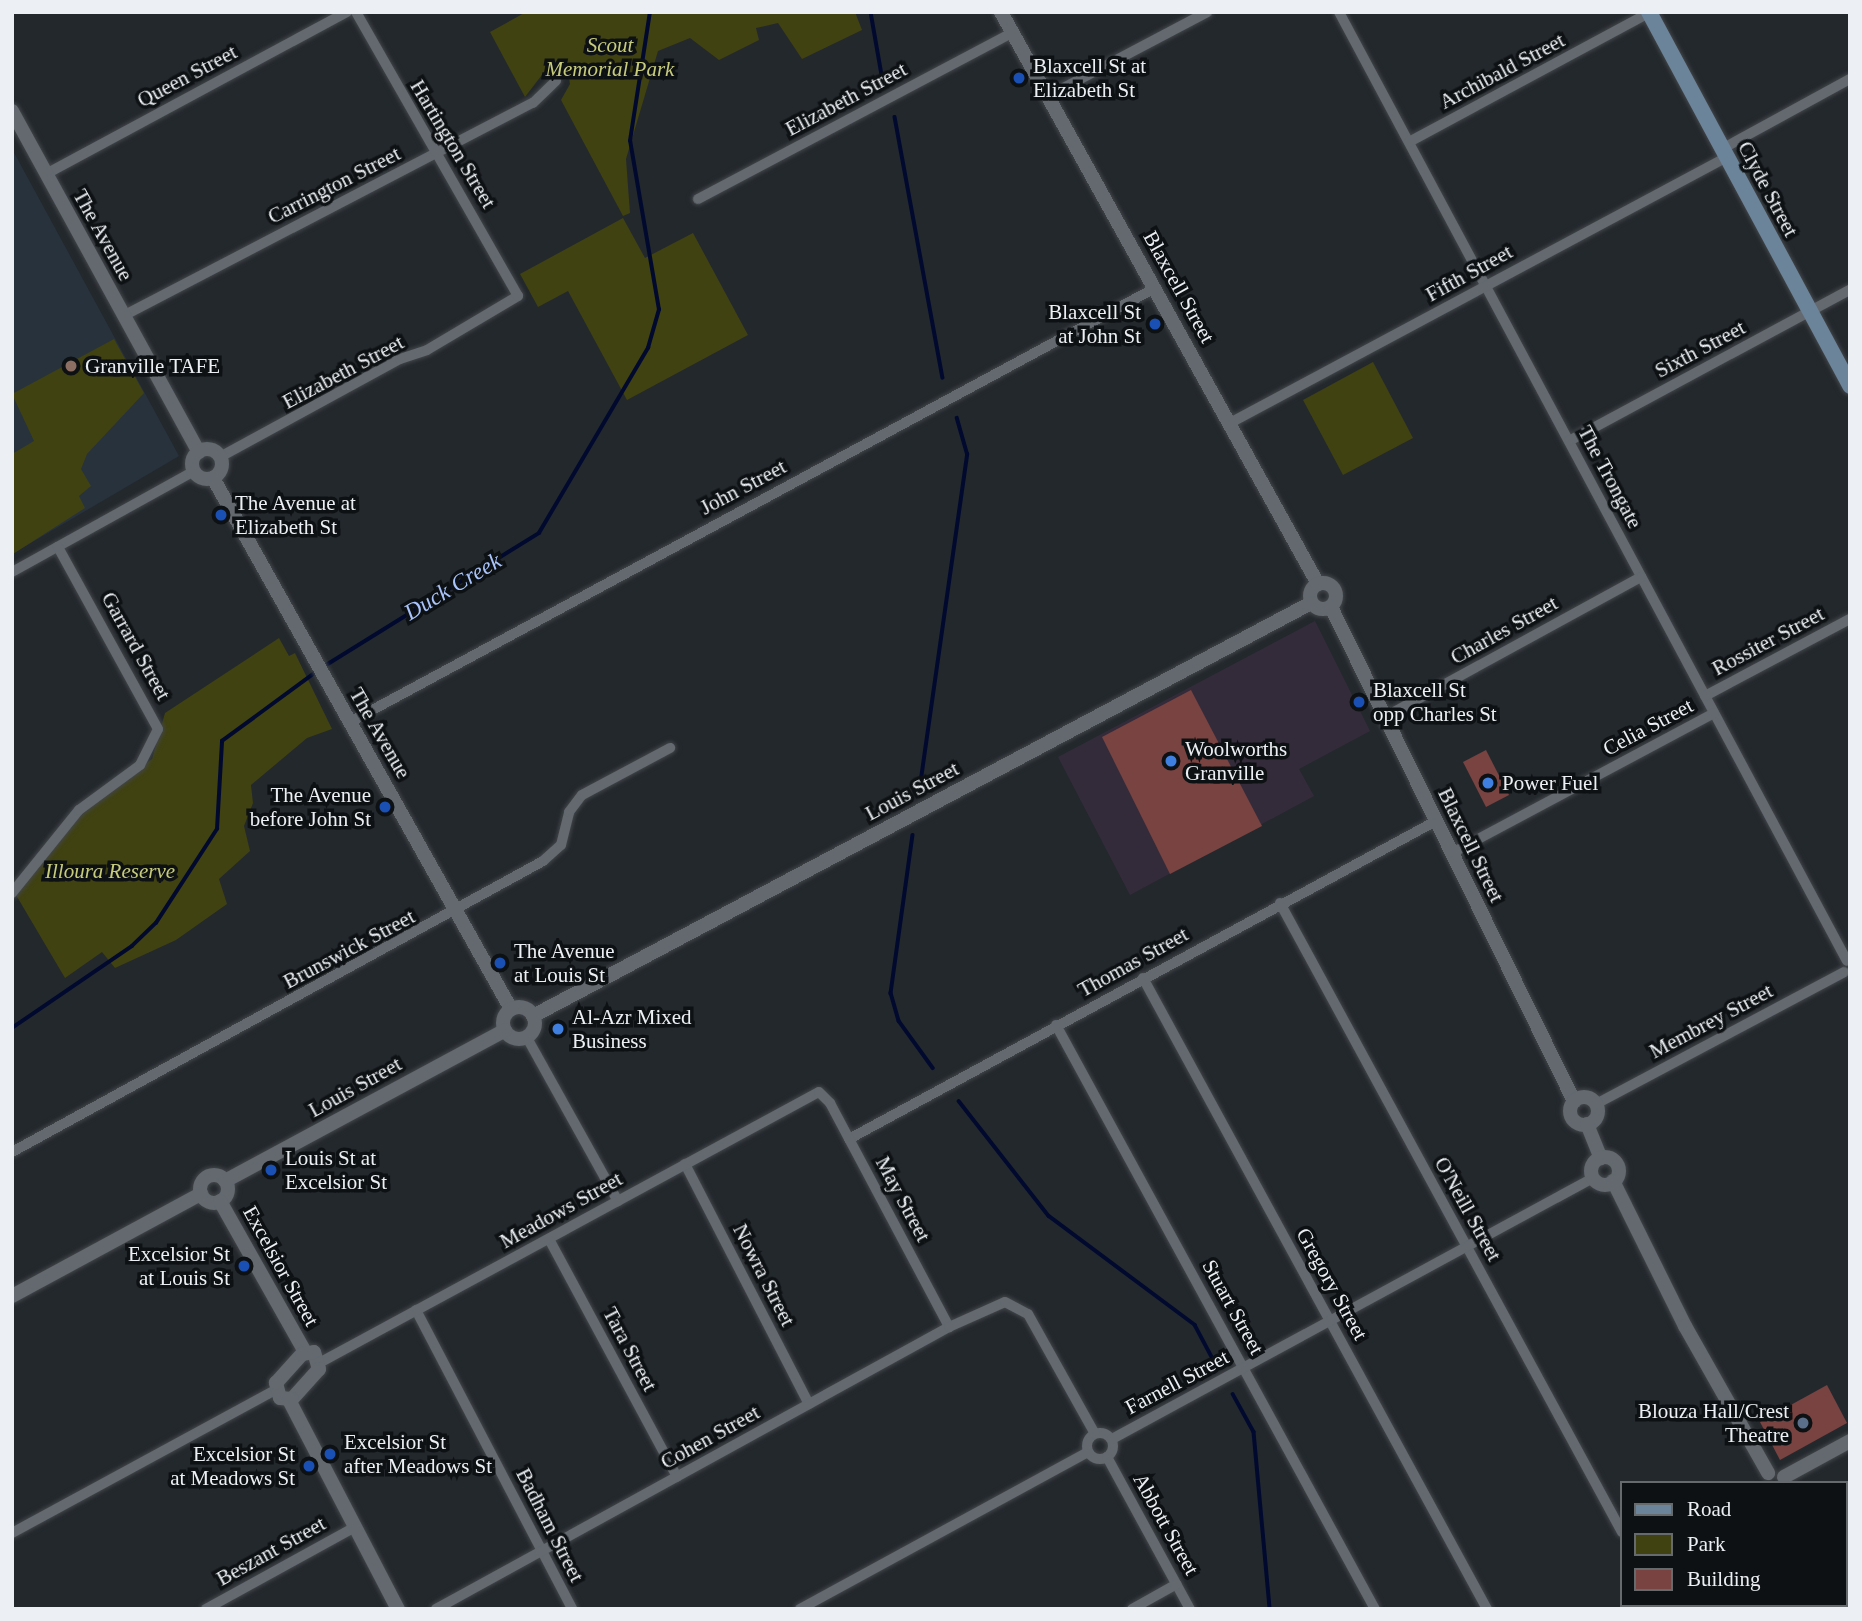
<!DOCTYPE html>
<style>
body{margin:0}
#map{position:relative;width:1862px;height:1621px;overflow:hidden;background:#23282d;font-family:"Times New Roman",serif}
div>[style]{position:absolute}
.commercial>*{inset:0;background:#342b3a}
.built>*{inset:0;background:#28323c}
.green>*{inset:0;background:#404211}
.stream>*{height:3.5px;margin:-1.75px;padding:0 1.75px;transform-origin:1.75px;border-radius:1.75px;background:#010a2e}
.building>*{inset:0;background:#784340}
.roads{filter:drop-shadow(0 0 2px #42464a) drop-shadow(0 0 2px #42464a)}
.minor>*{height:10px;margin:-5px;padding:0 5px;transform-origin:5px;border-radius:5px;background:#63696f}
.minor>.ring{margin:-5px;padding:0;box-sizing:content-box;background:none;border:10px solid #63696f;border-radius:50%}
.tertiary>*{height:14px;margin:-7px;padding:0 7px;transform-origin:7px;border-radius:7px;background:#63696f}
.tertiary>.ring{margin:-7px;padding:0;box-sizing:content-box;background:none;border:14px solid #63696f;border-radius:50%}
.secondary>*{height:16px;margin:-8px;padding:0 8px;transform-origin:8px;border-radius:8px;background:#6c8499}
.dots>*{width:19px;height:19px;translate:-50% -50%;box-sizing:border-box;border:4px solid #0e1113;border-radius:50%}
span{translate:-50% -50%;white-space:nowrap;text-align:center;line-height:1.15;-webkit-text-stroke:7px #0e1113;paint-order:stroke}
.park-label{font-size:21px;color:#c7cc7b;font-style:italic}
.poi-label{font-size:21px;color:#eceff3}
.left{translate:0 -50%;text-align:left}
.right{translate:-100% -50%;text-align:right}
.street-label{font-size:21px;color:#eceff3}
.water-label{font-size:23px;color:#a9c4fb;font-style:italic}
.frame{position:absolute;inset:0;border:14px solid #eceff3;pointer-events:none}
.legend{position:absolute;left:1620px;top:1481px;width:228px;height:126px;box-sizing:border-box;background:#0e1113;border:2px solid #676a6d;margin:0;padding:9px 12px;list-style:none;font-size:21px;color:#eceff3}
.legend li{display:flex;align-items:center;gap:14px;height:35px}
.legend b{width:35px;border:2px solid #676a6d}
</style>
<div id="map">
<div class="commercial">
<i style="clip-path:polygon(1315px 621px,1370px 731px,1299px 769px,1314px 796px,1130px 895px,1058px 757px)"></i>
</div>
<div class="built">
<i style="clip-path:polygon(12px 149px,179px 456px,12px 554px)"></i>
</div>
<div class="green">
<i style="clip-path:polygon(526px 12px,855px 12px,862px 30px,802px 59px,778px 23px,756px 28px,759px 40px,719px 60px,690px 38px,658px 51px,626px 159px,630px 213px,623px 216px,561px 100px,570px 84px,568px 72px,548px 67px,525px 97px,490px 32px)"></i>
<i style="clip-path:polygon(623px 218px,645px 258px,693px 233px,748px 335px,627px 400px,568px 291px,538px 307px,520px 274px)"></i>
<i style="clip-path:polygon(114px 339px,144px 393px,87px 454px,81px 469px,91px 486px,79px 496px,85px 508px,13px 554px,12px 454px,34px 441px,12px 394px)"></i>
<i style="clip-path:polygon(1373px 362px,1413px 438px,1343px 475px,1303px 400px)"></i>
<i style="clip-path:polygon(279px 638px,289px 656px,295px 653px,332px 729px,307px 738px,251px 785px,253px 803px,244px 826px,250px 851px,219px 879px,227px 904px,176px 940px,115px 968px,102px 952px,65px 978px,16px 895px,85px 810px,152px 759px,165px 713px)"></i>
</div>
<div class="stream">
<i style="left:871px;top:12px;width:70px;rotate:80.1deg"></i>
<i style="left:895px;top:117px;width:265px;rotate:79.6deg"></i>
<i style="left:323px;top:667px;width:254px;rotate:-31.8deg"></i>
<i style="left:539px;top:533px;width:215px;rotate:-59.5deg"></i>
<i style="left:648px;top:348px;width:40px;rotate:-74deg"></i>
<i style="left:659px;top:310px;width:171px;rotate:-99.7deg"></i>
<i style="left:630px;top:141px;width:131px;rotate:-81.2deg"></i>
<i style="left:920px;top:786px;width:335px;rotate:-81.9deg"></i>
<i style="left:967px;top:454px;width:37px;rotate:-106deg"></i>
<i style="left:913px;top:835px;width:160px;rotate:97.9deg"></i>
<i style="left:891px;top:993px;width:29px;rotate:74deg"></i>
<i style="left:899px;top:1021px;width:58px;rotate:54.1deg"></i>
<i style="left:12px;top:1028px;width:145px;rotate:-34.3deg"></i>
<i style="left:132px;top:946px;width:33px;rotate:-44deg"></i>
<i style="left:156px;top:923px;width:112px;rotate:-57deg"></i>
<i style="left:217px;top:829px;width:88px;rotate:-86.7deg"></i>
<i style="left:222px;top:741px;width:117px;rotate:-36.3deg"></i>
<i style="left:959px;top:1101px;width:146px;rotate:52deg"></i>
<i style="left:1049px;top:1216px;width:182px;rotate:36.7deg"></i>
<i style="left:1195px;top:1325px;width:40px;rotate:62deg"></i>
<i style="left:1233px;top:1394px;width:43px;rotate:61.1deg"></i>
<i style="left:1254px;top:1432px;width:178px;rotate:84.8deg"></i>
</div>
<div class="building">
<i style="clip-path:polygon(1191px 690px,1262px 826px,1170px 874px,1102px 737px)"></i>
<i style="clip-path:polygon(1486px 750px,1509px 795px,1486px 807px,1463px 762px)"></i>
<i style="clip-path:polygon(1827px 1385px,1847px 1423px,1780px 1460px,1760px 1422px)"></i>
</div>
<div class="roads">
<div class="minor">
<i style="left:1339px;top:12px;width:1076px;rotate:61.84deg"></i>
<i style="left:1048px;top:96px;width:180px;rotate:-27.8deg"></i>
<i style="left:1409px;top:142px;width:272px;rotate:-28.3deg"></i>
<i style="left:1722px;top:149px;width:146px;rotate:-28.7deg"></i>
<i style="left:46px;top:174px;width:342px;rotate:-28.3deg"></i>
<i style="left:698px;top:199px;width:355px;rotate:-27.9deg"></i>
<i style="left:123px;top:316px;width:462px;rotate:-27.5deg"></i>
<i style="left:533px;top:103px;width:32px;rotate:-44deg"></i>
<i style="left:1230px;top:423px;width:564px;rotate:-28.16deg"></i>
<i style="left:1569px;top:441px;width:319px;rotate:-28.3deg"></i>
<i style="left:220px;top:457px;width:205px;rotate:-28.6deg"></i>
<i style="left:400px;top:359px;width:28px;rotate:-18deg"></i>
<i style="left:427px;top:350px;width:106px;rotate:-30.7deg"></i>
<i style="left:518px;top:296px;width:327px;rotate:-119.7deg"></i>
<i style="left:12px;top:572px;width:208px;rotate:-29deg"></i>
<i style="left:1705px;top:696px;width:164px;rotate:-28deg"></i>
<i style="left:1385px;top:717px;width:292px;rotate:-28.7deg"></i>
<i style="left:350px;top:722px;width:915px;rotate:-28.33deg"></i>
<i style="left:1452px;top:853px;width:297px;rotate:-28.1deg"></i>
<i style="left:12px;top:893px;width:107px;rotate:-51.1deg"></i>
<i style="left:79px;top:810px;width:76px;rotate:-36.4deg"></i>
<i style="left:140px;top:765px;width:40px;rotate:-63.4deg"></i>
<i style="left:158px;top:729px;width:208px;rotate:-118.8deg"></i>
<i style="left:1280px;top:903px;width:716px;rotate:61.47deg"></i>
<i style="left:1143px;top:978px;width:719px;rotate:61.4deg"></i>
<i style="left:1056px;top:1025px;width:665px;rotate:61.36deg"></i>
<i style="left:526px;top:1036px;width:189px;rotate:60.9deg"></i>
<i style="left:1596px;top:1104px;width:281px;rotate:-28deg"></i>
<i style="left:849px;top:1139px;width:668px;rotate:-28.45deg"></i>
<i style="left:12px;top:1152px;width:606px;rotate:-28.72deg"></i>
<i style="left:543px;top:861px;width:24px;rotate:-42deg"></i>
<i style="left:561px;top:845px;width:34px;rotate:-76deg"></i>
<i style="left:569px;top:812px;width:21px;rotate:-53deg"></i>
<i style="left:582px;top:795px;width:100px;rotate:-28.1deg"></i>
<i style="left:685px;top:1164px;width:270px;rotate:62.7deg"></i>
<i style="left:549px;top:1239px;width:270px;rotate:61.7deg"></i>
<i style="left:416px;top:1310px;width:337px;rotate:62.4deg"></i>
<i style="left:321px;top:1362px;width:566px;rotate:-28.47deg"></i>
<i style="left:819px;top:1092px;width:16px;rotate:45deg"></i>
<i style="left:830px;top:1103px;width:254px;rotate:62deg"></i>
<i class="ring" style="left:1087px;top:1433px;width:16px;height:16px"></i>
<i style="left:1112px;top:1439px;width:547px;rotate:-28.49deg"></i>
<i style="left:1107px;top:1457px;width:173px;rotate:61.4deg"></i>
<i style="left:12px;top:1533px;width:299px;rotate:-28.5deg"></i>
<i style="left:1662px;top:1605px;width:4px;rotate:63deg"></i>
<i style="left:206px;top:1609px;width:170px;rotate:-28.8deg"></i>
<i style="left:436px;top:1609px;width:585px;rotate:-28.8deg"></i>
<i style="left:949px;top:1327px;width:61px;rotate:-24.1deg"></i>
<i style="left:1005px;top:1302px;width:26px;rotate:28deg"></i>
<i style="left:1028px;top:1314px;width:137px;rotate:60.8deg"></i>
<i style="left:800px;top:1609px;width:328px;rotate:-28.6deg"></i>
<i style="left:1132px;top:1609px;width:51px;rotate:-29.1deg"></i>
<i style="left:1776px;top:1609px;width:8px;rotate:-30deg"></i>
</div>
<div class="tertiary">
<i style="left:1001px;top:12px;width:654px;rotate:61deg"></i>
<i style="left:12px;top:111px;width:389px;rotate:61.3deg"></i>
<i class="ring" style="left:192px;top:449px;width:16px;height:16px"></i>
<i style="left:213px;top:478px;width:609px;rotate:60.7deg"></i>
<i class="ring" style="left:1310px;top:583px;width:12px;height:12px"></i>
<i style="left:1331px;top:607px;width:551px;rotate:63.81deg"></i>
<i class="ring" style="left:503px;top:1007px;width:18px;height:18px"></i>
<i style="left:533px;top:1016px;width:881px;rotate:-27.96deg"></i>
<i class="ring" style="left:1570px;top:1097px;width:14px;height:14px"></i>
<i style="left:1587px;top:1124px;width:37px;rotate:68deg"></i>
<i class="ring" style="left:1591px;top:1157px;width:14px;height:14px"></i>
<i class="ring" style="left:200px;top:1175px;width:14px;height:14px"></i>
<i style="left:225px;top:1181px;width:318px;rotate:-28.3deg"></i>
<i style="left:1613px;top:1181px;width:162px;rotate:63.6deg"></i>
<i style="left:1685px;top:1326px;width:169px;rotate:60.5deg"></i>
<i style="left:220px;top:1201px;width:173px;rotate:60.6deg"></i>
<i style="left:12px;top:1296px;width:215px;rotate:-28.4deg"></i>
<i style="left:314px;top:1352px;width:18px;rotate:74deg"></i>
<i style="left:319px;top:1369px;width:40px;rotate:132deg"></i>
<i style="left:292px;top:1399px;width:12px;rotate:-175deg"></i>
<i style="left:280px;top:1398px;width:16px;rotate:-105deg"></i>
<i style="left:276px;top:1383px;width:39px;rotate:-48deg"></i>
<i style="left:302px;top:1354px;width:12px;rotate:-9deg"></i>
<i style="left:289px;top:1400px;width:236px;rotate:62.5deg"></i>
<i style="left:1784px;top:1477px;width:75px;rotate:-28.6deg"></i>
<i style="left:1838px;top:1605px;width:4px;rotate:63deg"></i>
</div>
<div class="secondary">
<i style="left:1649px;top:12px;width:425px;rotate:61.7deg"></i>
</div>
</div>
<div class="dots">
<i style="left:1019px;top:78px;background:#1a4fb4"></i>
<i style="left:1155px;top:324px;background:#1a4fb4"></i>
<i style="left:71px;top:366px;background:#8d6e63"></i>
<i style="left:221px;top:515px;background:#1a4fb4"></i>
<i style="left:1359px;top:702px;background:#1a4fb4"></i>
<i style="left:1171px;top:761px;background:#3f7fe0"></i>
<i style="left:1488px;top:783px;background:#3f7fe0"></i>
<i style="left:385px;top:807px;background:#1a4fb4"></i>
<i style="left:500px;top:963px;background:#1a4fb4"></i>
<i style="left:558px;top:1029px;background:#3f7fe0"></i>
<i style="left:271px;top:1170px;background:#1a4fb4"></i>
<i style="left:244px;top:1266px;background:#1a4fb4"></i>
<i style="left:1803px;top:1423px;background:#5c6f8a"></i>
<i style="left:330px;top:1454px;background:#1a4fb4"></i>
<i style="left:309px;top:1466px;background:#1a4fb4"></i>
</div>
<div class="park-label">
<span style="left:610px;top:57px">Scout<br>Memorial Park</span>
<span style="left:110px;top:871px">Illoura Reserve</span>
</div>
<div class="poi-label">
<span class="left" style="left:1033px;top:78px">Blaxcell St at<br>Elizabeth St</span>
<span class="right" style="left:1141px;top:324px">Blaxcell St<br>at John St</span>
<span class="left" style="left:85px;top:366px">Granville TAFE</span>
<span class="left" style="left:235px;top:515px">The Avenue at<br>Elizabeth St</span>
<span class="left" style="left:1373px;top:702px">Blaxcell St<br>opp Charles St</span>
<span class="left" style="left:1185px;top:761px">Woolworths<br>Granville</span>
<span class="left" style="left:1502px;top:783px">Power Fuel</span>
<span class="right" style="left:371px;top:807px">The Avenue<br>before John St</span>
<span class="left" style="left:514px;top:963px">The Avenue<br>at Louis St</span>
<span class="left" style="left:572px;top:1029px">Al-Azr Mixed<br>Business</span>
<span class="left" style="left:285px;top:1170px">Louis St at<br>Excelsior St</span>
<span class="right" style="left:230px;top:1266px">Excelsior St<br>at Louis St</span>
<span class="right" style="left:1789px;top:1423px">Blouza Hall/Crest<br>Theatre</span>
<span class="left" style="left:344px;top:1454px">Excelsior St<br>after Meadows St</span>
<span class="right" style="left:295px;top:1466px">Excelsior St<br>at Meadows St</span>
</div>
<div class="street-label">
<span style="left:1502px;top:71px;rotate:-28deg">Archibald Street</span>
<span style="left:187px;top:76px;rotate:-28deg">Queen Street</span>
<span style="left:846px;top:99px;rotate:-28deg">Elizabeth Street</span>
<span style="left:453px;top:144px;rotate:59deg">Hartington Street</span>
<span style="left:334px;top:185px;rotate:-27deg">Carrington Street</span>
<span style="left:1768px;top:189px;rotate:62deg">Clyde Street</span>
<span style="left:103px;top:235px;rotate:61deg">The Avenue</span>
<span style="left:1469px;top:273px;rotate:-29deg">Fifth Street</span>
<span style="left:1179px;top:287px;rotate:61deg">Blaxcell Street</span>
<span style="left:1700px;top:349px;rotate:-28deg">Sixth Street</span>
<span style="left:343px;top:372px;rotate:-28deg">Elizabeth Street</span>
<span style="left:1610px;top:477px;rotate:62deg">The Trongate</span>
<span style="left:743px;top:487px;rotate:-28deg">John Street</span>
<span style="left:1504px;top:630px;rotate:-29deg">Charles Street</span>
<span style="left:1768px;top:641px;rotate:-28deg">Rossiter Street</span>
<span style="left:136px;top:646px;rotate:61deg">Garrard Street</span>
<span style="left:1648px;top:727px;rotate:-28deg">Celia Street</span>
<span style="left:380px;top:733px;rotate:60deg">The Avenue</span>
<span style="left:912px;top:791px;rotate:-28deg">Louis Street</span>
<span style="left:1471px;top:845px;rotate:64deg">Blaxcell Street</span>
<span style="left:349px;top:949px;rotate:-28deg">Brunswick Street</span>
<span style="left:1133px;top:962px;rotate:-29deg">Thomas Street</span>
<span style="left:1711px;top:1021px;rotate:-28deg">Membrey Street</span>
<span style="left:355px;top:1087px;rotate:-29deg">Louis Street</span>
<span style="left:903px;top:1199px;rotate:62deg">May Street</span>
<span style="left:1468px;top:1209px;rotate:61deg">O'Neill Street</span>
<span style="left:561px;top:1210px;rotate:-29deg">Meadows Street</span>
<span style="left:281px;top:1266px;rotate:61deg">Excelsior Street</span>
<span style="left:764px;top:1275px;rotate:63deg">Nowra Street</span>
<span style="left:1332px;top:1284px;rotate:61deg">Gregory Street</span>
<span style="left:1233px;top:1307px;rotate:61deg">Stuart Street</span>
<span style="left:630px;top:1349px;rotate:62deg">Tara Street</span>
<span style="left:1177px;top:1382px;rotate:-28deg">Farnell Street</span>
<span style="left:710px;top:1437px;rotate:-29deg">Cohen Street</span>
<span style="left:1166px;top:1524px;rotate:61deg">Abbott Street</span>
<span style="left:550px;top:1525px;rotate:63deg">Badham Street</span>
<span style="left:271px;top:1551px;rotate:-29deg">Beszant Street</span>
</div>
<div class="water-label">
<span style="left:453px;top:587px;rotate:-31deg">Duck Creek</span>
</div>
<div class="frame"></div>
<ul class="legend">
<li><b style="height:9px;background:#6c8499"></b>Road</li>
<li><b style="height:19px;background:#404211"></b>Park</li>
<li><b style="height:19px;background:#784340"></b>Building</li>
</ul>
</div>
